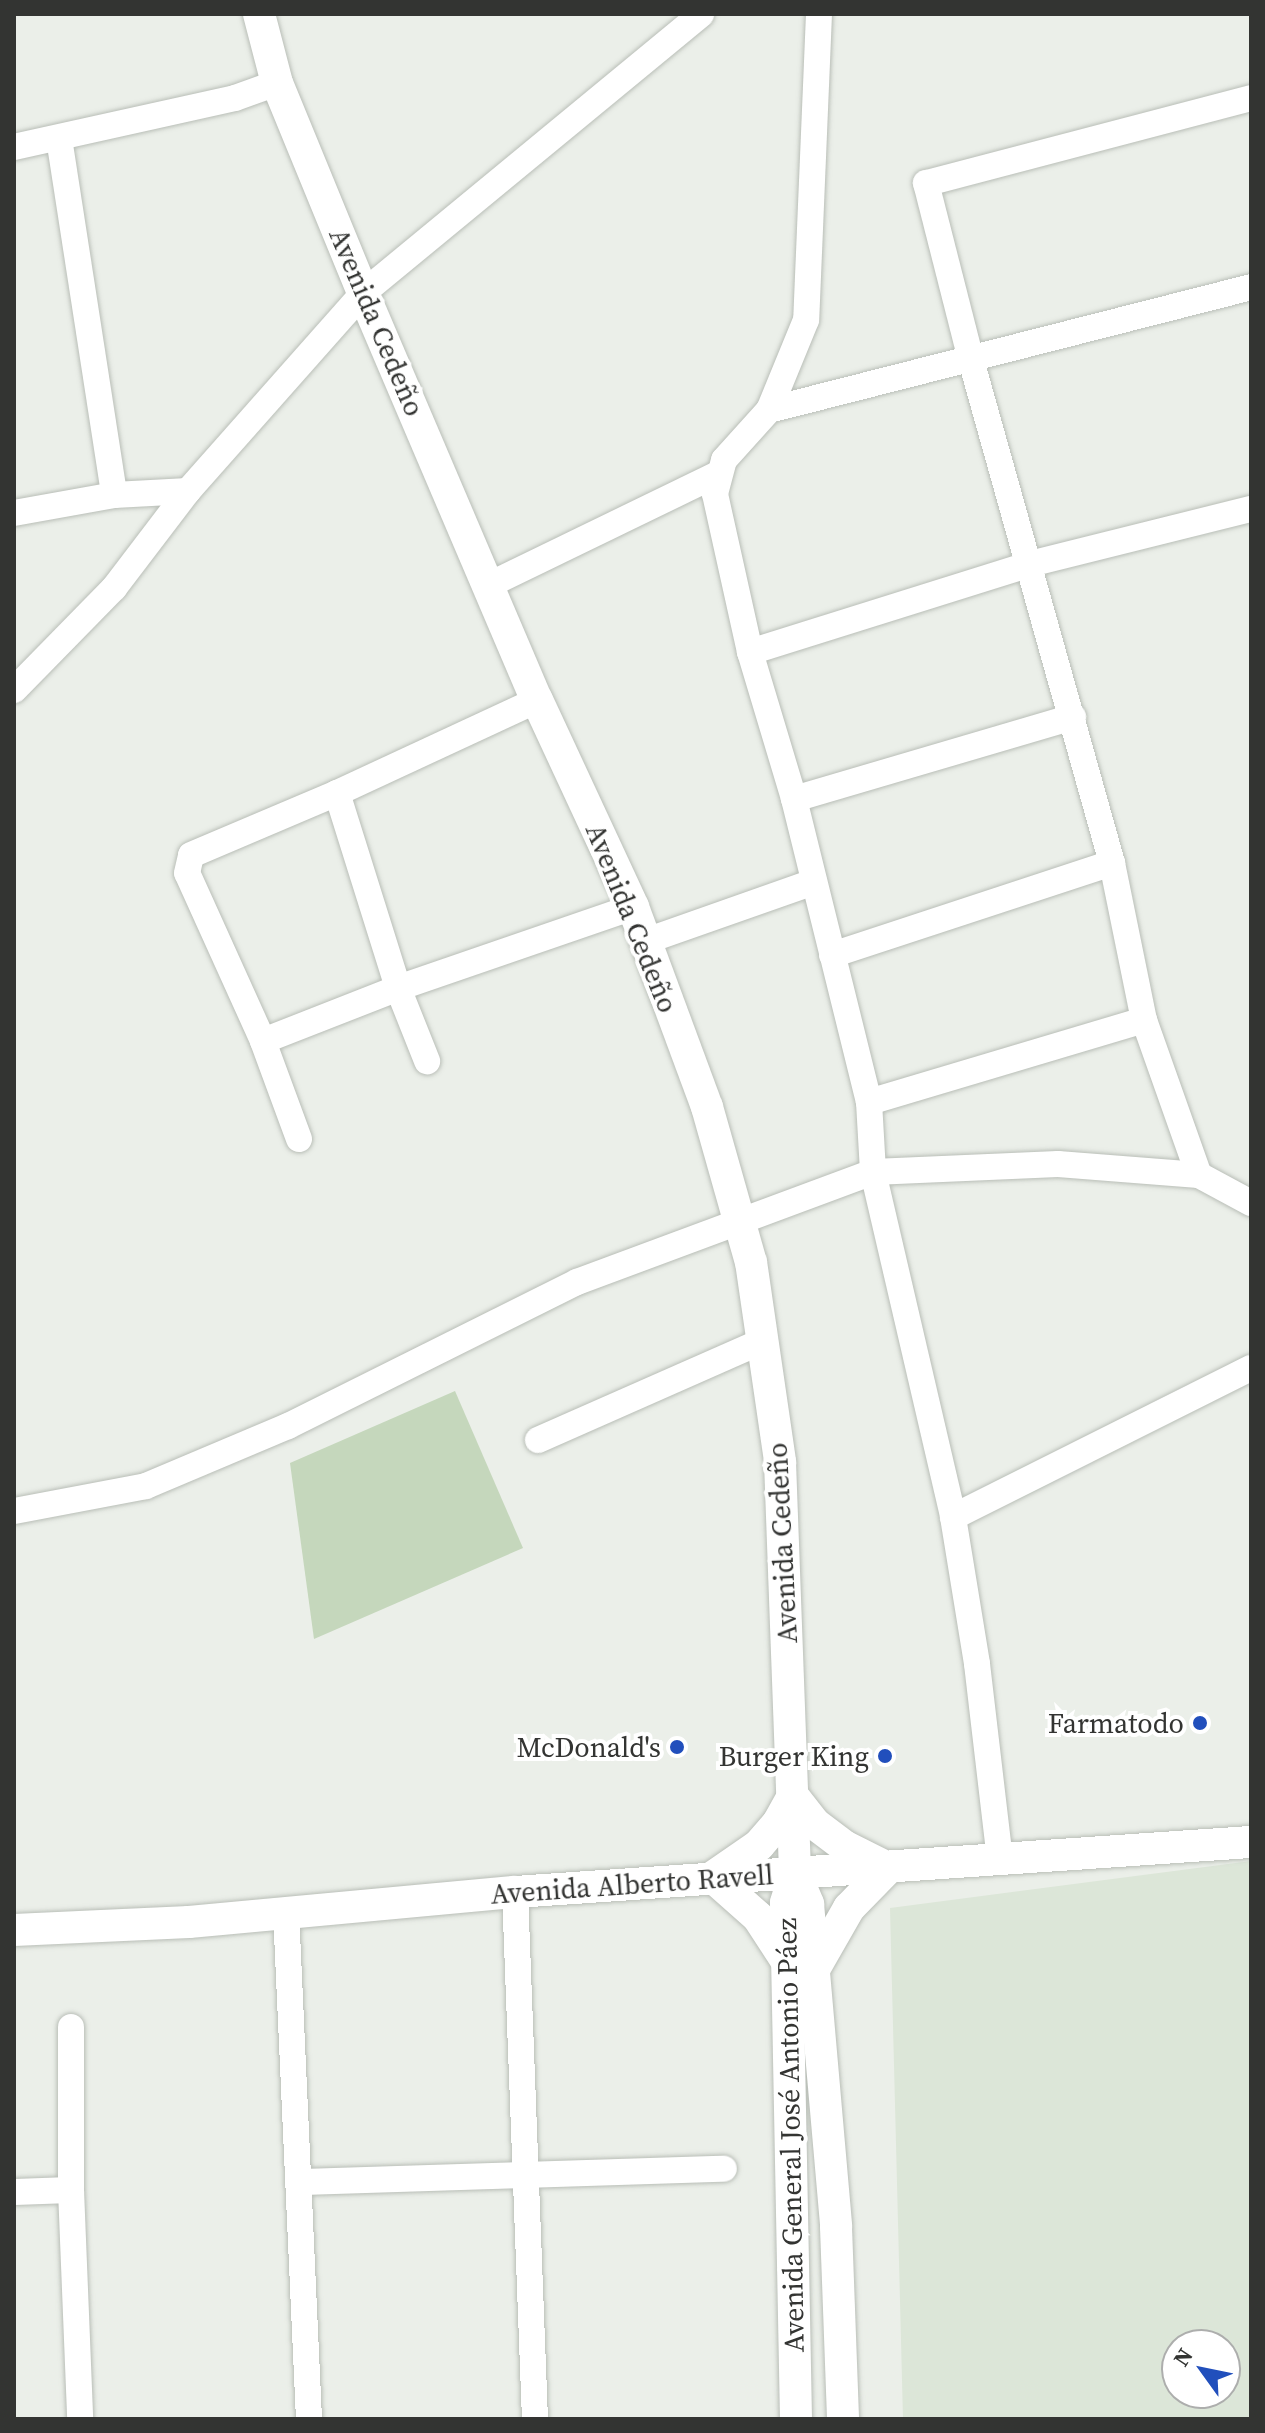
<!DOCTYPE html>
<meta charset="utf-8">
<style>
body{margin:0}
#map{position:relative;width:1265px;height:2433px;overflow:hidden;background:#ebefe9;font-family:"Source Serif 4",serif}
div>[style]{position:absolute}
.built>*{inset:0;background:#dce6d8}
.green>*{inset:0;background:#c5d7bc}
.roads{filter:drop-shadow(0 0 2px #b9beb7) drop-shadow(0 0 2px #b9beb7)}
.minor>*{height:26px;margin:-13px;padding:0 13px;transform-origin:13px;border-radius:13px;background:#fff}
.tertiary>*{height:32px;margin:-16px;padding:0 16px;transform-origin:16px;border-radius:16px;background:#fff}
.dots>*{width:22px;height:22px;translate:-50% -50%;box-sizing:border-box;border:4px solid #fff;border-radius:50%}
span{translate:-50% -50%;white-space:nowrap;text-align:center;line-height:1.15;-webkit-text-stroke:8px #fff;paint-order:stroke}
.street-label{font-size:28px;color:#333432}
.poi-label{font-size:28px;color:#333432}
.right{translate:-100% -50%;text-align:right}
.frame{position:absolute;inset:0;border:16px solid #333432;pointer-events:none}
.north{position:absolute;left:1161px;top:2329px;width:80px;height:80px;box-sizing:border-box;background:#fff;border:2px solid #adaead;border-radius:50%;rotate:303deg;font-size:22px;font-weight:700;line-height:32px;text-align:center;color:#333432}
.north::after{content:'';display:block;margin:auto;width:28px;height:36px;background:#214fbc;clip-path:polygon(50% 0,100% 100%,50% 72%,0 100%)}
</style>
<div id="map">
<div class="built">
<i style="clip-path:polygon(evenodd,1251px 1861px,1251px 2419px,903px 2419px,890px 1908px,1251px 1861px,1177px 2345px,1225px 2345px,1225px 2393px,1177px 2393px,1177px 2345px)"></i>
</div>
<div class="green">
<i style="clip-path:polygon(455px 1391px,523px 1548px,314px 1639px,290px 1463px)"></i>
</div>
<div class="roads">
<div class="minor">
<i style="left:819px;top:14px;width:306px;rotate:92.4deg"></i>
<i style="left:806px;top:320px;width:97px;rotate:112.3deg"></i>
<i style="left:769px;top:410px;width:67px;rotate:132deg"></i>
<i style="left:724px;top:460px;width:35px;rotate:105deg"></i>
<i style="left:715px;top:494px;width:162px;rotate:77.5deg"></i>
<i style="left:750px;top:652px;width:153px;rotate:73.3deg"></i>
<i style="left:794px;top:799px;width:312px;rotate:76.1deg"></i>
<i style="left:869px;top:1102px;width:70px;rotate:86.7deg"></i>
<i style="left:873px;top:1172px;width:354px;rotate:76.9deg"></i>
<i style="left:953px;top:1517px;width:149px;rotate:80.7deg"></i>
<i style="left:977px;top:1664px;width:197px;rotate:83.3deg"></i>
<i style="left:1251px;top:98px;width:336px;rotate:165.3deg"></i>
<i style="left:926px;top:183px;width:183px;rotate:75.7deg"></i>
<i style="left:971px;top:360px;width:522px;rotate:74.34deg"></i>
<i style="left:1112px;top:863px;width:160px;rotate:78.5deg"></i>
<i style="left:1144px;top:1020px;width:164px;rotate:70.5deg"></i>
<i style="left:1199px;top:1175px;width:59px;rotate:28.3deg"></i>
<i style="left:59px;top:138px;width:361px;rotate:81.2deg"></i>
<i style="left:14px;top:147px;width:226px;rotate:-12.5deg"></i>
<i style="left:235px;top:98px;width:45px;rotate:-19.7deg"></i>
<i style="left:769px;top:410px;width:497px;rotate:-14.3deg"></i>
<i style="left:14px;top:513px;width:102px;rotate:-10.2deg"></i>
<i style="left:114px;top:495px;width:74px;rotate:-3.1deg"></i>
<i style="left:489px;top:585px;width:254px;rotate:-25.9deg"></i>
<i style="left:750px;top:652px;width:294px;rotate:-17.4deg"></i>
<i style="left:1030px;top:564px;width:228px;rotate:-14deg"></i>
<i style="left:14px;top:690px;width:143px;rotate:-45.6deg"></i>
<i style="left:114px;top:588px;width:122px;rotate:-52.7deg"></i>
<i style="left:188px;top:491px;width:264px;rotate:-48.5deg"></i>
<i style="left:363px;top:293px;width:438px;rotate:-39.5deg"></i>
<i style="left:337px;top:793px;width:204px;rotate:72.6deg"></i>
<i style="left:398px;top:988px;width:79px;rotate:68.3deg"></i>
<i style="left:794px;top:799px;width:291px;rotate:-16.4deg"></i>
<i style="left:646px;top:941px;width:178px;rotate:-19.4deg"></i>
<i style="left:832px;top:955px;width:295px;rotate:-18.2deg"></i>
<i style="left:263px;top:1041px;width:145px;rotate:-21.4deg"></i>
<i style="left:398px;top:988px;width:249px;rotate:-19deg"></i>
<i style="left:869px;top:1102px;width:287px;rotate:-16.6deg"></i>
<i style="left:299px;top:1139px;width:104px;rotate:-110.2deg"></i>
<i style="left:263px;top:1041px;width:184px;rotate:-114.3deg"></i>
<i style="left:187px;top:873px;width:18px;rotate:-77deg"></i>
<i style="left:191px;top:855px;width:159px;rotate:-23deg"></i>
<i style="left:337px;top:793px;width:221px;rotate:-24.9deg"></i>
<i style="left:538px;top:1440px;width:245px;rotate:-23.8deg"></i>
<i style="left:14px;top:1511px;width:134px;rotate:-10.7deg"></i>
<i style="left:146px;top:1486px;width:154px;rotate:-22.9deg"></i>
<i style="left:288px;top:1426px;width:323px;rotate:-26.5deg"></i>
<i style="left:577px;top:1282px;width:316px;rotate:-20.4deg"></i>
<i style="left:873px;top:1172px;width:185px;rotate:-2.5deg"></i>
<i style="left:1058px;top:1164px;width:141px;rotate:4.5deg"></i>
<i style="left:953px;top:1517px;width:333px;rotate:-26.6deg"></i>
<i style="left:515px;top:1892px;width:527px;rotate:87.83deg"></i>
<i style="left:286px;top:1911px;width:509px;rotate:87.41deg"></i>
<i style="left:71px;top:2027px;width:163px;rotate:90deg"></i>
<i style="left:71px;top:2190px;width:229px;rotate:87.7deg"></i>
<i style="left:300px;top:2182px;width:424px;rotate:-1.8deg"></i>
<i style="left:14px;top:2192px;width:57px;rotate:-2deg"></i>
</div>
<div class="tertiary">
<i style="left:259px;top:14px;width:71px;rotate:75.4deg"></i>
<i style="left:277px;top:83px;width:227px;rotate:67.7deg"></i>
<i style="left:363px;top:293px;width:443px;rotate:66.9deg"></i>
<i style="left:537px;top:700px;width:228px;rotate:65.1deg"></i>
<i style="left:633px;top:907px;width:213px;rotate:69.7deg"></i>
<i style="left:707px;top:1107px;width:161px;rotate:74.2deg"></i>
<i style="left:751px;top:1262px;width:202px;rotate:81.7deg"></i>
<i style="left:780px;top:1462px;width:411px;rotate:87.9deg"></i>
<i style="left:795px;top:1873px;width:31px;rotate:107deg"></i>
<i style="left:786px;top:1903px;width:516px;rotate:88.89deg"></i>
<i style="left:795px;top:1873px;width:34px;rotate:67deg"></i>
<i style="left:808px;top:1904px;width:324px;rotate:85deg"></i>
<i style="left:836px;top:2227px;width:192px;rotate:87.9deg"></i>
<i style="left:14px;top:1930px;width:175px;rotate:-2.6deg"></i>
<i style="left:189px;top:1922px;width:327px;rotate:-5.3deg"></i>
<i style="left:515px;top:1892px;width:738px;rotate:-3.89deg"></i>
<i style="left:786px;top:1960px;width:51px;rotate:-123.1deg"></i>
<i style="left:758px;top:1917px;width:60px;rotate:-138.4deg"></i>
<i style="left:713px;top:1877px;width:56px;rotate:-34.8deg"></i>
<i style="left:759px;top:1845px;width:29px;rotate:-49deg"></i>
<i style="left:778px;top:1823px;width:31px;rotate:-61deg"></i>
<i style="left:793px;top:1796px;width:36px;rotate:52deg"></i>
<i style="left:815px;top:1824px;width:39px;rotate:37deg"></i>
<i style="left:846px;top:1847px;width:47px;rotate:26.6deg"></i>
<i style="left:888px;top:1868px;width:56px;rotate:134.3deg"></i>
<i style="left:849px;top:1908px;width:73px;rotate:119.7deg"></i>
</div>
</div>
<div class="dots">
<i style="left:1200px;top:1723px;background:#214fbc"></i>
<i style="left:677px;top:1747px;background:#214fbc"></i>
<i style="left:885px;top:1756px;background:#214fbc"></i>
</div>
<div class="street-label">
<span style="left:377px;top:322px;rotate:67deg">Avenida Cedeño</span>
<span style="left:632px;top:918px;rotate:68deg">Avenida Cedeño</span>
<span style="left:782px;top:1543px;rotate:-93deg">Avenida Cedeño</span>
<span style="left:632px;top:1884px;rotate:-4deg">Avenida Alberto Ravell</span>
<span style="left:790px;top:2135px;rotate:-91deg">Avenida General José Antonio Páez</span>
</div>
<div class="poi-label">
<span class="right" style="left:1184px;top:1723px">Farmatodo</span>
<span class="right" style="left:661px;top:1747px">McDonald's</span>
<span class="right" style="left:869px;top:1756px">Burger King</span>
</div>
<div class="frame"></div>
<div class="north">N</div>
</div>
